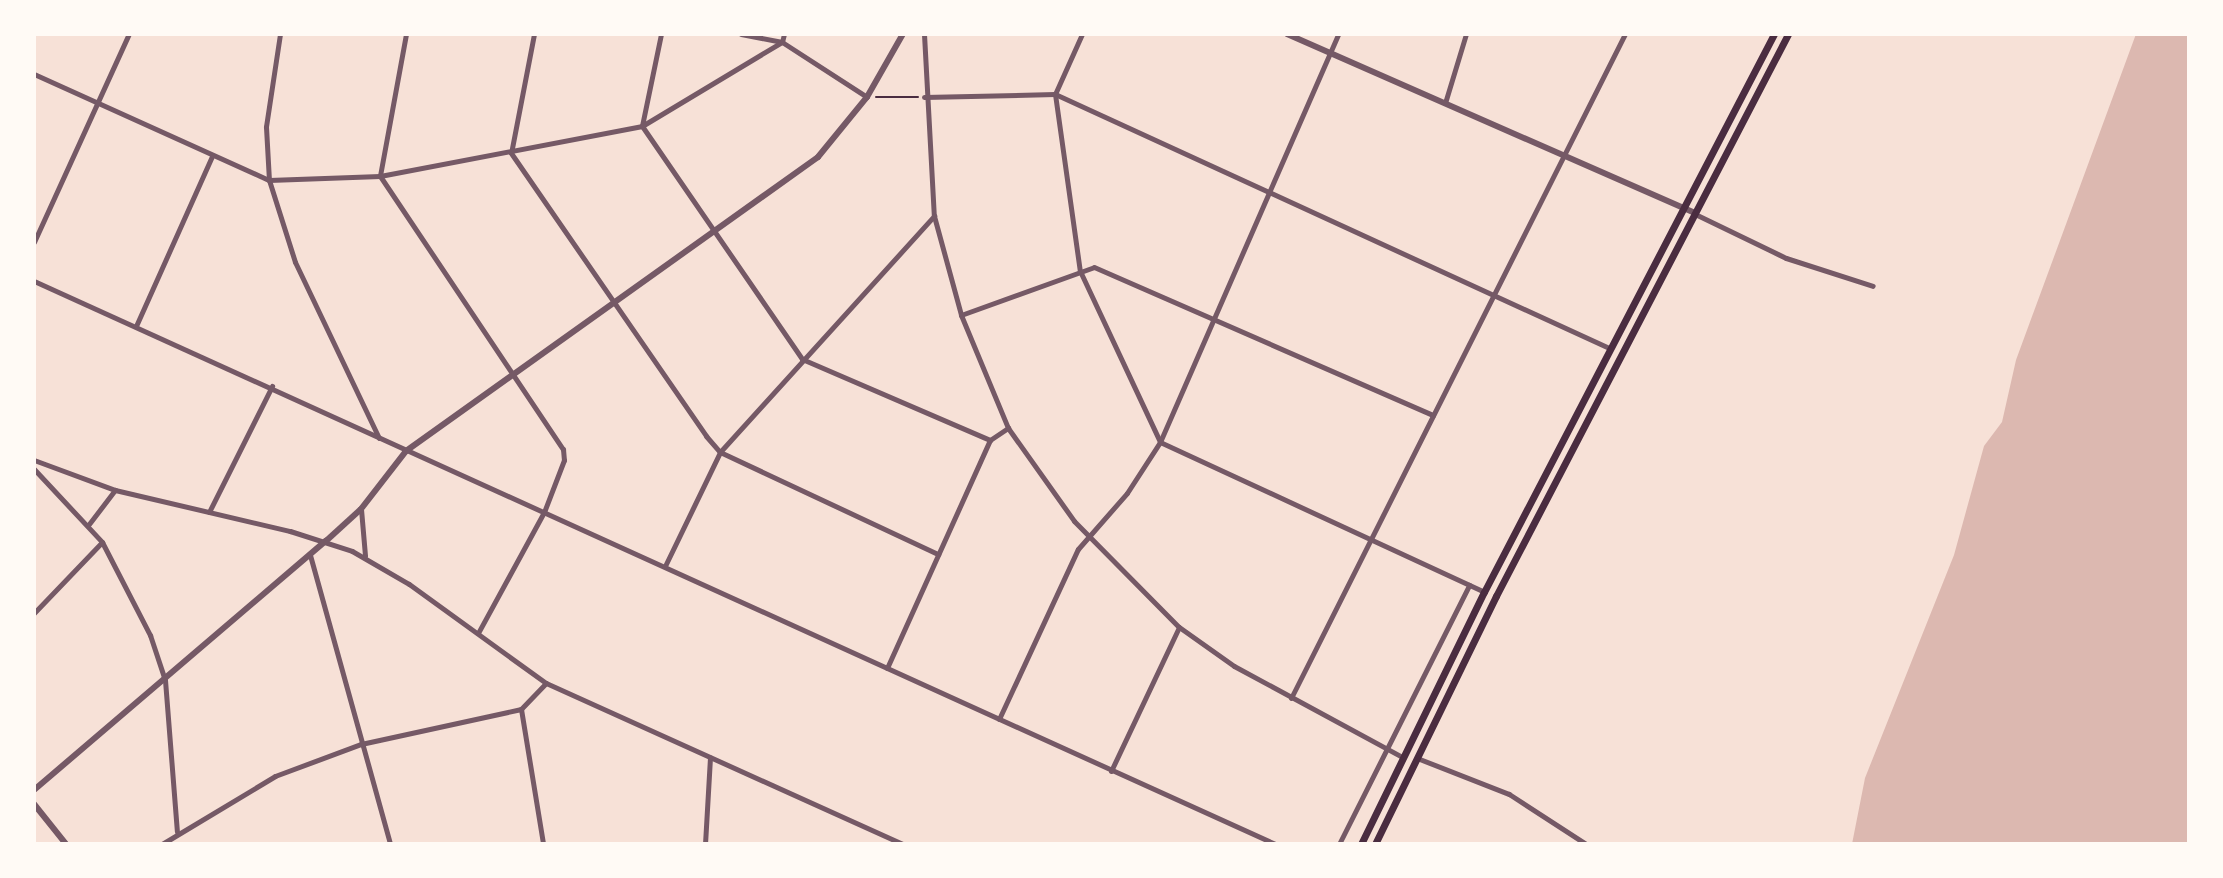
<!DOCTYPE html>
<style>
body{margin:0}
#map{position:relative;width:2223px;height:878px;overflow:hidden;background:#f7e1d7;font-family:Quicksand,sans-serif}
div>[style]{position:absolute}
.water>*{inset:0;background:#dcb8b0}
.path>*{height:2px;margin:-1px;padding:0 1px;transform-origin:1px;border-radius:1px;background:#4a2c40}
.minor>*{height:5px;margin:-2.5px;padding:0 2.5px;transform-origin:2.5px;border-radius:2.5px;background:#755966}
.tertiary>*{height:6px;margin:-3px;padding:0 3px;transform-origin:3px;border-radius:3px;background:#755966}
.primary>*{height:7px;margin:-3.5px;padding:0 3.5px;transform-origin:3.5px;border-radius:3.5px;background:#4a2c40}
span{translate:-50% -50%;white-space:nowrap;text-align:center;line-height:1.15;-webkit-text-stroke:6px #fffaf5;paint-order:stroke}
.frame{position:absolute;inset:0;border:36px solid #fffaf5;pointer-events:none}
</style>
<div id="map">
<div class="water">
<i style="clip-path:polygon(2136px 34px,2189px 34px,2189px 844px,1852px 844px,1865px 778px,1954px 555px,1984px 446px,2002px 422px,2016px 360px)"></i>
</div>
<div class="path">
<i style="left:876px;top:97px;width:42px"></i>
</div>
<div class="minor">
<i style="left:280px;top:34px;width:94px;rotate:98.6deg"></i>
<i style="left:266px;top:127px;width:53px;rotate:86.8deg"></i>
<i style="left:269px;top:180px;width:86px;rotate:72.4deg"></i>
<i style="left:295px;top:262px;width:195px;rotate:64.5deg"></i>
<i style="left:406px;top:34px;width:144px;rotate:100.4deg"></i>
<i style="left:380px;top:176px;width:329px;rotate:56.2deg"></i>
<i style="left:563px;top:449px;width:11px;rotate:85deg"></i>
<i style="left:564px;top:460px;width:56px;rotate:111deg"></i>
<i style="left:544px;top:512px;width:138px;rotate:118.6deg"></i>
<i style="left:534px;top:34px;width:121px;rotate:100.9deg"></i>
<i style="left:511px;top:153px;width:344px;rotate:55.4deg"></i>
<i style="left:706px;top:436px;width:21px;rotate:49deg"></i>
<i style="left:720px;top:452px;width:241px;rotate:25.1deg"></i>
<i style="left:661px;top:34px;width:94px;rotate:101.7deg"></i>
<i style="left:642px;top:126px;width:283px;rotate:55.5deg"></i>
<i style="left:802px;top:359px;width:205px;rotate:23.3deg"></i>
<i style="left:741px;top:34px;width:42px;rotate:11deg"></i>
<i style="left:782px;top:42px;width:101px;rotate:32.9deg"></i>
<i style="left:924px;top:34px;width:182px;rotate:86.9deg"></i>
<i style="left:934px;top:216px;width:103px;rotate:74.7deg"></i>
<i style="left:961px;top:315px;width:122px;rotate:67.4deg"></i>
<i style="left:1008px;top:428px;width:114px;rotate:54.6deg"></i>
<i style="left:1074px;top:521px;width:149px;rotate:45.3deg"></i>
<i style="left:1179px;top:627px;width:67px;rotate:35.3deg"></i>
<i style="left:1234px;top:666px;width:191px;rotate:28.4deg"></i>
<i style="left:1082px;top:34px;width:66px;rotate:114.2deg"></i>
<i style="left:1055px;top:94px;width:179px;rotate:82deg"></i>
<i style="left:1080px;top:271px;width:189px;rotate:64.9deg"></i>
<i style="left:1160px;top:442px;width:357px;rotate:24.8deg"></i>
<i style="left:34px;top:74px;width:258px;rotate:24.3deg"></i>
<i style="left:269px;top:180px;width:111px;rotate:-2.1deg"></i>
<i style="left:380px;top:176px;width:267px;rotate:-10.8deg"></i>
<i style="left:642px;top:126px;width:163px;rotate:-31deg"></i>
<i style="left:782px;top:42px;width:8px;rotate:-76deg"></i>
<i style="left:924px;top:97px;width:131px;rotate:-1.3deg"></i>
<i style="left:1055px;top:94px;width:609px;rotate:24.63deg"></i>
<i style="left:1445px;top:103px;width:72px;rotate:-73.1deg"></i>
<i style="left:1695px;top:214px;width:101px;rotate:25.8deg"></i>
<i style="left:1786px;top:258px;width:91px;rotate:17.8deg"></i>
<i style="left:34px;top:242px;width:229px;rotate:-65.5deg"></i>
<i style="left:34px;top:281px;width:1363px;rotate:24.4deg"></i>
<i style="left:961px;top:315px;width:141px;rotate:-19.8deg"></i>
<i style="left:1094px;top:267px;width:370px;rotate:23.6deg"></i>
<i style="left:136px;top:326px;width:186px;rotate:-65.9deg"></i>
<i style="left:34px;top:460px;width:86px;rotate:20.3deg"></i>
<i style="left:115px;top:490px;width:180px;rotate:13.2deg"></i>
<i style="left:290px;top:531px;width:65px;rotate:17.9deg"></i>
<i style="left:352px;top:551px;width:66px;rotate:30.1deg"></i>
<i style="left:409px;top:584px;width:169px;rotate:35.9deg"></i>
<i style="left:546px;top:683px;width:392px;rotate:24.3deg"></i>
<i style="left:34px;top:469px;width:100px;rotate:47deg"></i>
<i style="left:102px;top:542px;width:105px;rotate:62.7deg"></i>
<i style="left:150px;top:635px;width:47px;rotate:71.6deg"></i>
<i style="left:165px;top:680px;width:152px;rotate:85.5deg"></i>
<i style="left:361px;top:509px;width:47px;rotate:85.1deg"></i>
<i style="left:209px;top:512px;width:141px;rotate:-63.4deg"></i>
<i style="left:89px;top:524px;width:43px;rotate:-52.6deg"></i>
<i style="left:310px;top:555px;width:300px;rotate:74.5deg"></i>
<i style="left:665px;top:566px;width:127px;rotate:-64.2deg"></i>
<i style="left:720px;top:452px;width:319px;rotate:-47.8deg"></i>
<i style="left:34px;top:613px;width:98px;rotate:-46.2deg"></i>
<i style="left:887px;top:668px;width:250px;rotate:-65.7deg"></i>
<i style="left:990px;top:440px;width:22px;rotate:-34deg"></i>
<i style="left:1291px;top:698px;width:743px;rotate:-63.3deg"></i>
<i style="left:521px;top:709px;width:137px;rotate:80.7deg"></i>
<i style="left:999px;top:719px;width:187px;rotate:-65.1deg"></i>
<i style="left:1078px;top:549px;width:74px;rotate:-48.8deg"></i>
<i style="left:1127px;top:493px;width:61px;rotate:-57.1deg"></i>
<i style="left:1160px;top:442px;width:445px;rotate:-66.4deg"></i>
<i style="left:1417px;top:758px;width:99px;rotate:21.4deg"></i>
<i style="left:1509px;top:794px;width:92px;rotate:33deg"></i>
<i style="left:1111px;top:771px;width:159px;rotate:-64.7deg"></i>
<i style="left:162px;top:844px;width:132px;rotate:-31deg"></i>
<i style="left:275px;top:776px;width:92px;rotate:-20.4deg"></i>
<i style="left:361px;top:744px;width:164px;rotate:-12.3deg"></i>
<i style="left:521px;top:709px;width:36px;rotate:-46deg"></i>
<i style="left:705px;top:844px;width:87px;rotate:-86.7deg"></i>
<i style="left:1339px;top:844px;width:290px;rotate:-63.3deg"></i>
</div>
<div class="tertiary">
<i style="left:1287px;top:34px;width:445px;rotate:23.7deg"></i>
<i style="left:34px;top:790px;width:384px;rotate:-40.5deg"></i>
<i style="left:326px;top:541px;width:47px;rotate:-42.4deg"></i>
<i style="left:361px;top:509px;width:73px;rotate:-52.2deg"></i>
<i style="left:406px;top:451px;width:506px;rotate:-35.51deg"></i>
<i style="left:818px;top:157px;width:77px;rotate:-50.8deg"></i>
<i style="left:867px;top:97px;width:73px;rotate:-60.3deg"></i>
<i style="left:34px;top:804px;width:51px;rotate:51.3deg"></i>
</div>
<div class="primary">
<i style="left:1361px;top:844px;width:280px;rotate:-64deg"></i>
<i style="left:1484px;top:592px;width:629px;rotate:-62.54deg"></i>
<i style="left:1375px;top:844px;width:276px;rotate:-64deg"></i>
<i style="left:1496px;top:596px;width:633px;rotate:-62.54deg"></i>
</div>
<div class="frame"></div>
</div>
